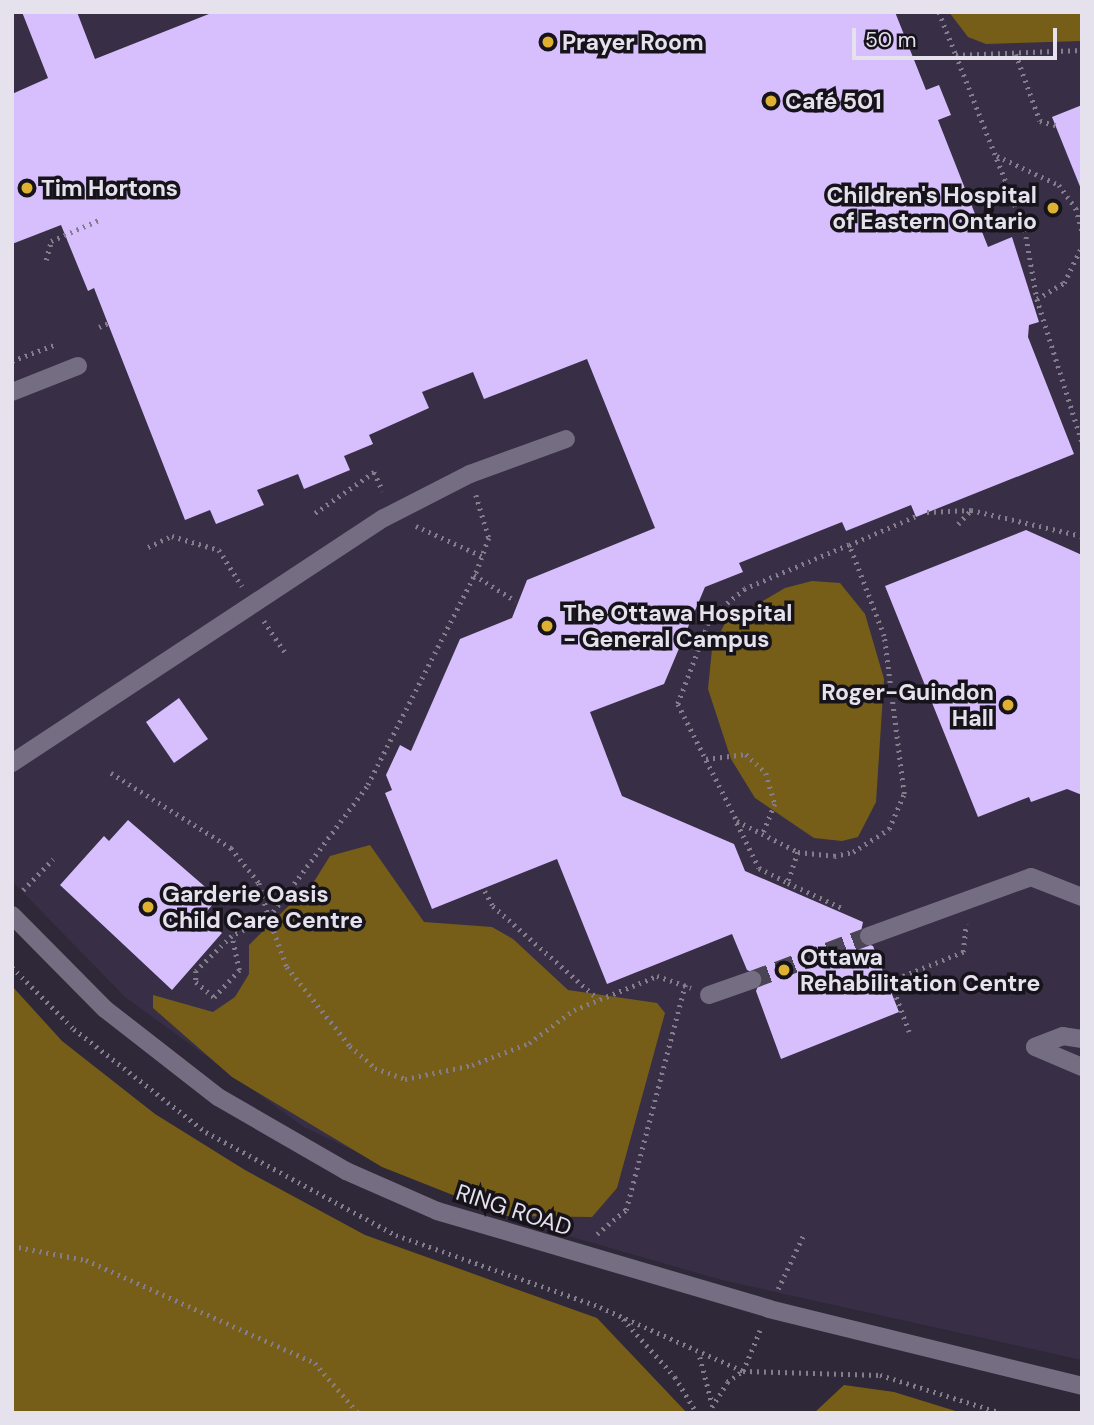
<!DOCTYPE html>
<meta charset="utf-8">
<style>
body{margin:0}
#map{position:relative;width:1094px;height:1425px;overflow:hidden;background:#2f2839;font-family:"DM Sans",sans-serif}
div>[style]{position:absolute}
.built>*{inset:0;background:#382f46}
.forest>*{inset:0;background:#775e18}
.building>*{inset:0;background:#d7befd}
.minor-tunnel>*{height:18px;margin-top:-9px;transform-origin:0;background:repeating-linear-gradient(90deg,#4a4454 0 18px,transparent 0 27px)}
.path>*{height:4.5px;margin-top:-2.25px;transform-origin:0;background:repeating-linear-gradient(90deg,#837d8c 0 2px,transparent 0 7px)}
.minor>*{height:18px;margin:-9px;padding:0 9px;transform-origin:9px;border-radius:9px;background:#756d81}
.dots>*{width:19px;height:19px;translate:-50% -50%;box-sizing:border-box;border:4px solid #16131a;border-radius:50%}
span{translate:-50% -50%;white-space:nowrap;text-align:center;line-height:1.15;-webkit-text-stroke:7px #16131a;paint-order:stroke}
.poi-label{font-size:23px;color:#e6e2ed;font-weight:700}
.left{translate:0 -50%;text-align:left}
.right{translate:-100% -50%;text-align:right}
.street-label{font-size:23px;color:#e6e2ed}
.frame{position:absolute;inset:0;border:14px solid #e6e2ed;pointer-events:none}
.scale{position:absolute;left:852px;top:28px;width:205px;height:32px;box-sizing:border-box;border:4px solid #e6e2ed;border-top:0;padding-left:9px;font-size:21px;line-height:24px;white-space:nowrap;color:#e6e2ed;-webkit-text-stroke:5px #16131a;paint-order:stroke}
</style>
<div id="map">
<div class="built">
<i style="clip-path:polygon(12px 12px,1082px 12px,1082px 1360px,722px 1280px,544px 1229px,415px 1180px,304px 1127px,125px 997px,12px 881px)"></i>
</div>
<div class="forest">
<i style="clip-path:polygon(949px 12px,1082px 12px,1082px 41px,986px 44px,968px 37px)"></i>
<i style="clip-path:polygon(812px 581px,840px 583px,865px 614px,884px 679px,876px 802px,858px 837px,842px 841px,814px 838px,755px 798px,731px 759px,708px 689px,712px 649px,725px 623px,785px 588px)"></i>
<i style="clip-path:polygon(370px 845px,424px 922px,492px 927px,513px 939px,568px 990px,657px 1003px,665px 1013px,617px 1188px,592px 1217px,506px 1216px,382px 1167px,232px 1077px,153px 1008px,153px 995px,213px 1012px,235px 997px,249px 974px,249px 945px,315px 880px,330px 856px)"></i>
<i style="clip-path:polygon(12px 986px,62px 1041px,155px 1114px,245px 1170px,365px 1235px,597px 1318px,687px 1413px,12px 1413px)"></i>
<i style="clip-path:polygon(844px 1385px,894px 1392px,962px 1413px,814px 1413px)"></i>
</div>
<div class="building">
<i style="clip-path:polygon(22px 12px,77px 12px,95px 59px,214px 12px,895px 12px,926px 90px,939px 85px,951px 115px,938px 120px,988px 247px,1012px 237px,1039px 322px,1029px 325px,1028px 337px,1074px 454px,916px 517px,911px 505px,846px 531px,842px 522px,739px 563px,743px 572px,705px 587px,664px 684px,590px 712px,622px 796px,734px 844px,745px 871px,863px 922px,859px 941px,873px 946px,899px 1012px,781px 1059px,756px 991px,762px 976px,747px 970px,732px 934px,607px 984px,557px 859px,432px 909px,385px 793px,392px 790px,386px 775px,400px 745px,411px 751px,460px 639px,512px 618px,527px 580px,655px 528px,587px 359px,484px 399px,473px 372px,422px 392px,429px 408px,369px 435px,373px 444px,344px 456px,350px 470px,304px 489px,298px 474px,257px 490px,264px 505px,216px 524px,210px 510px,185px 520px,94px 288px,88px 291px,61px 225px,12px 244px,12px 94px,48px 78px)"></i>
<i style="clip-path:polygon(1082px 105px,1082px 189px,1081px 189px,1052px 117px)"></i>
<i style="clip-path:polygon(1026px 530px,1082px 555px,1082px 795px,1067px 789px,1031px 802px,1029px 797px,978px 817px,885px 586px)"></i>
<i style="clip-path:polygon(179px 698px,208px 739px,174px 763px,146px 722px)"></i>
<i style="clip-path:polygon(128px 820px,218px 898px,203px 916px,222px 933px,172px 990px,60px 885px,104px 836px,109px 841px)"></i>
</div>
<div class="minor-tunnel">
<i style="left:752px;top:980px;width:125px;rotate:-20.6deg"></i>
</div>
<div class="path">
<i style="left:939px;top:12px;width:46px;rotate:68.4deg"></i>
<i style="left:956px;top:55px;width:126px;rotate:-2.3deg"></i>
<i style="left:1016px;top:54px;width:71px;rotate:70.3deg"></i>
<i style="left:1040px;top:121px;width:16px;rotate:15deg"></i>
<i style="left:956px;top:55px;width:188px;rotate:68.5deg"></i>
<i style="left:1025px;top:230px;width:70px;rotate:80.1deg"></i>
<i style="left:1037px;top:299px;width:150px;rotate:72.5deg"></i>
<i style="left:997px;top:156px;width:68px;rotate:25.1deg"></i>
<i style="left:1059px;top:185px;width:29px;rotate:54deg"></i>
<i style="left:1076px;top:208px;width:24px;rotate:75deg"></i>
<i style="left:46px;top:260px;width:20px;rotate:-75deg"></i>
<i style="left:51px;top:241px;width:55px;rotate:-23.7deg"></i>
<i style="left:1037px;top:299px;width:31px;rotate:-31deg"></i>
<i style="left:1064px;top:283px;width:41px;rotate:-64.1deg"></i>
<i style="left:99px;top:327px;width:10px;rotate:-24deg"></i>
<i style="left:12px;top:361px;width:47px;rotate:-21.1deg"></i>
<i style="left:476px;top:495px;width:45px;rotate:73.2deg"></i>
<i style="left:489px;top:538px;width:35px;rotate:110deg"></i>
<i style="left:477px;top:571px;width:242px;rotate:117deg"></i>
<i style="left:367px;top:787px;width:164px;rotate:126.8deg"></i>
<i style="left:269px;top:918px;width:52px;rotate:69.8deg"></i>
<i style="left:287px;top:967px;width:101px;rotate:51.4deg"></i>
<i style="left:350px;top:1046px;width:33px;rotate:41deg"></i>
<i style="left:375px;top:1068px;width:32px;rotate:20deg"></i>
<i style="left:405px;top:1079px;width:68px;rotate:-11.8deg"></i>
<i style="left:472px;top:1065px;width:61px;rotate:-21.1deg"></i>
<i style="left:529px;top:1043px;width:56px;rotate:-36.3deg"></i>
<i style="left:574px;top:1010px;width:90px;rotate:-22.3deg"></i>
<i style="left:657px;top:976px;width:36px;rotate:19deg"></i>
<i style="left:927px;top:512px;width:44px;rotate:-2.6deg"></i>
<i style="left:971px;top:510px;width:114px;rotate:13.2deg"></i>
<i style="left:315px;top:513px;width:72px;rotate:-34.8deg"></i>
<i style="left:374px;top:472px;width:21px;rotate:65deg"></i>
<i style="left:958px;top:524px;width:18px;rotate:-47deg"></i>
<i style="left:416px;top:526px;width:75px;rotate:24.5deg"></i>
<i style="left:849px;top:545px;width:113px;rotate:157.1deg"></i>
<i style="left:745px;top:589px;width:44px;rotate:140.5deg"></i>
<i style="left:711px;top:617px;width:93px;rotate:110.8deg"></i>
<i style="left:678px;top:704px;width:131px;rotate:63.2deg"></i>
<i style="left:737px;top:821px;width:68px;rotate:26.9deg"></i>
<i style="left:798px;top:852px;width:36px;rotate:6deg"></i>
<i style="left:834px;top:856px;width:19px;rotate:-12deg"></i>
<i style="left:853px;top:852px;width:43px;rotate:-32.6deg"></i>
<i style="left:889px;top:829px;width:38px;rotate:-67deg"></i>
<i style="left:904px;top:794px;width:159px;rotate:-97.2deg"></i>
<i style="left:884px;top:636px;width:97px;rotate:-111deg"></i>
<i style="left:849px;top:545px;width:73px;rotate:-23.4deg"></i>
<i style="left:148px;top:547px;width:26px;rotate:-25deg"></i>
<i style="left:172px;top:536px;width:49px;rotate:16.6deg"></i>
<i style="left:219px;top:550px;width:43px;rotate:57.4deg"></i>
<i style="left:474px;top:575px;width:49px;rotate:31.8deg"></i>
<i style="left:264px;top:621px;width:37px;rotate:56deg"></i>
<i style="left:706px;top:759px;width:40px;rotate:-7.1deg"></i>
<i style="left:746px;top:754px;width:28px;rotate:44deg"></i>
<i style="left:766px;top:773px;width:32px;rotate:74deg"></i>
<i style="left:775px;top:804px;width:31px;rotate:112deg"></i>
<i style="left:111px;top:773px;width:142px;rotate:32deg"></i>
<i style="left:231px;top:848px;width:45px;rotate:51.3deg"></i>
<i style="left:259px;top:883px;width:36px;rotate:74deg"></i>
<i style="left:269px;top:918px;width:41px;rotate:154.1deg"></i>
<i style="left:232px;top:936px;width:50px;rotate:135.8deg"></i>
<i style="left:196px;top:971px;width:11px;rotate:90deg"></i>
<i style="left:196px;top:982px;width:23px;rotate:40deg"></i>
<i style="left:214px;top:997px;width:37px;rotate:-47deg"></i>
<i style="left:239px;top:970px;width:35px;rotate:-102deg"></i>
<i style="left:737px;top:823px;width:50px;rotate:63.9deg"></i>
<i style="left:759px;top:868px;width:33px;rotate:27deg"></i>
<i style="left:798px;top:852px;width:33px;rotate:108deg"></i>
<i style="left:788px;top:883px;width:62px;rotate:24.9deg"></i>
<i style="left:23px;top:890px;width:43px;rotate:-45.9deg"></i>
<i style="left:485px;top:891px;width:17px;rotate:62deg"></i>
<i style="left:493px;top:906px;width:140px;rotate:41.5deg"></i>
<i style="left:12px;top:967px;width:88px;rotate:45deg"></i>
<i style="left:74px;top:1029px;width:167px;rotate:38deg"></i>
<i style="left:206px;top:1132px;width:216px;rotate:28.5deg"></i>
<i style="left:396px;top:1235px;width:216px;rotate:19.4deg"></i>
<i style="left:600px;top:1307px;width:157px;rotate:24.1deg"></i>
<i style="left:743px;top:1371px;width:137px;rotate:1.7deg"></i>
<i style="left:880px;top:1375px;width:127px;rotate:17.4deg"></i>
<i style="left:909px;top:1032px;width:54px;rotate:-110.4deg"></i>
<i style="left:890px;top:981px;width:79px;rotate:-21.7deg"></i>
<i style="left:963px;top:952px;width:28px;rotate:-84deg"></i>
<i style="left:597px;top:1234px;width:38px;rotate:-40deg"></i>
<i style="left:626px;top:1210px;width:233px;rotate:-75.3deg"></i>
<i style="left:12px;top:1246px;width:75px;rotate:10.7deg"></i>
<i style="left:86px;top:1260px;width:251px;rotate:24.2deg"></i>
<i style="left:315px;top:1363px;width:66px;rotate:49.3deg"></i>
<i style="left:778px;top:1289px;width:59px;rotate:-64.7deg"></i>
<i style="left:623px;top:1319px;width:78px;rotate:48.1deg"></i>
<i style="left:675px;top:1377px;width:42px;rotate:58.6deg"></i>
<i style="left:700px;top:1357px;width:48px;rotate:75.4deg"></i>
<i style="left:530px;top:1413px;width:29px"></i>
<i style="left:708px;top:1413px;width:36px;rotate:-58deg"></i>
<i style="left:727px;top:1382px;width:19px;rotate:-35deg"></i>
<i style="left:743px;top:1371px;width:44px;rotate:-67.5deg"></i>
</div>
<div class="minor">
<i style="left:12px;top:392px;width:71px;rotate:-21.5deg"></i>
<i style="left:12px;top:763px;width:445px;rotate:-33.4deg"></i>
<i style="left:384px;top:518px;width:97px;rotate:-27.1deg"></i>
<i style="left:470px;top:474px;width:102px;rotate:-20deg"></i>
<i style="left:12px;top:915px;width:132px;rotate:45.3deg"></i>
<i style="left:105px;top:1009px;width:143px;rotate:37.9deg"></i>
<i style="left:218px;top:1097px;width:148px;rotate:30deg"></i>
<i style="left:346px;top:1171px;width:99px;rotate:23.7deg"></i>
<i style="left:437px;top:1211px;width:346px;rotate:16.4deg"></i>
<i style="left:769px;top:1309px;width:322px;rotate:13.8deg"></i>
<i style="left:869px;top:936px;width:172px;rotate:-20deg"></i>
<i style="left:1031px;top:877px;width:55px;rotate:21.4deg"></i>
<i style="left:709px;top:995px;width:46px;rotate:-19.2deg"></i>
<i style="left:1082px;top:1039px;width:19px;rotate:-171deg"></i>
<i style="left:1063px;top:1036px;width:30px;rotate:159deg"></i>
<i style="left:1035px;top:1047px;width:51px;rotate:23.1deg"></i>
</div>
<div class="dots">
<i style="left:548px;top:42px;background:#deb133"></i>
<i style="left:771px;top:101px;background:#deb133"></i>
<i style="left:27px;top:188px;background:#deb133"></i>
<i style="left:1053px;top:208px;background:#deb133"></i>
<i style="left:547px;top:626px;background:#deb133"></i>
<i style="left:1008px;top:705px;background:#deb133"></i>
<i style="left:148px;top:907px;background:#deb133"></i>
<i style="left:784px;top:970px;background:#deb133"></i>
</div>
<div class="poi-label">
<span class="left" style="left:562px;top:42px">Prayer Room</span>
<span class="left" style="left:785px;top:101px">Café 501</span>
<span class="left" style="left:41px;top:188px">Tim Hortons</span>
<span class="right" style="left:1037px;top:208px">Children's Hospital<br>of Eastern Ontario</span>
<span class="left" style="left:563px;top:626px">The Ottawa Hospital<br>- General Campus</span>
<span class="right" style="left:994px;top:705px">Roger-Guindon<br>Hall</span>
<span class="left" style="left:162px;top:907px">Garderie Oasis<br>Child Care Centre</span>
<span class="left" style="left:800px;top:970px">Ottawa<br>Rehabilitation Centre</span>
</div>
<div class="street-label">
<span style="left:514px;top:1210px;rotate:18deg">RING ROAD</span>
</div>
<div class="frame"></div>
<div class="scale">50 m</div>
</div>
